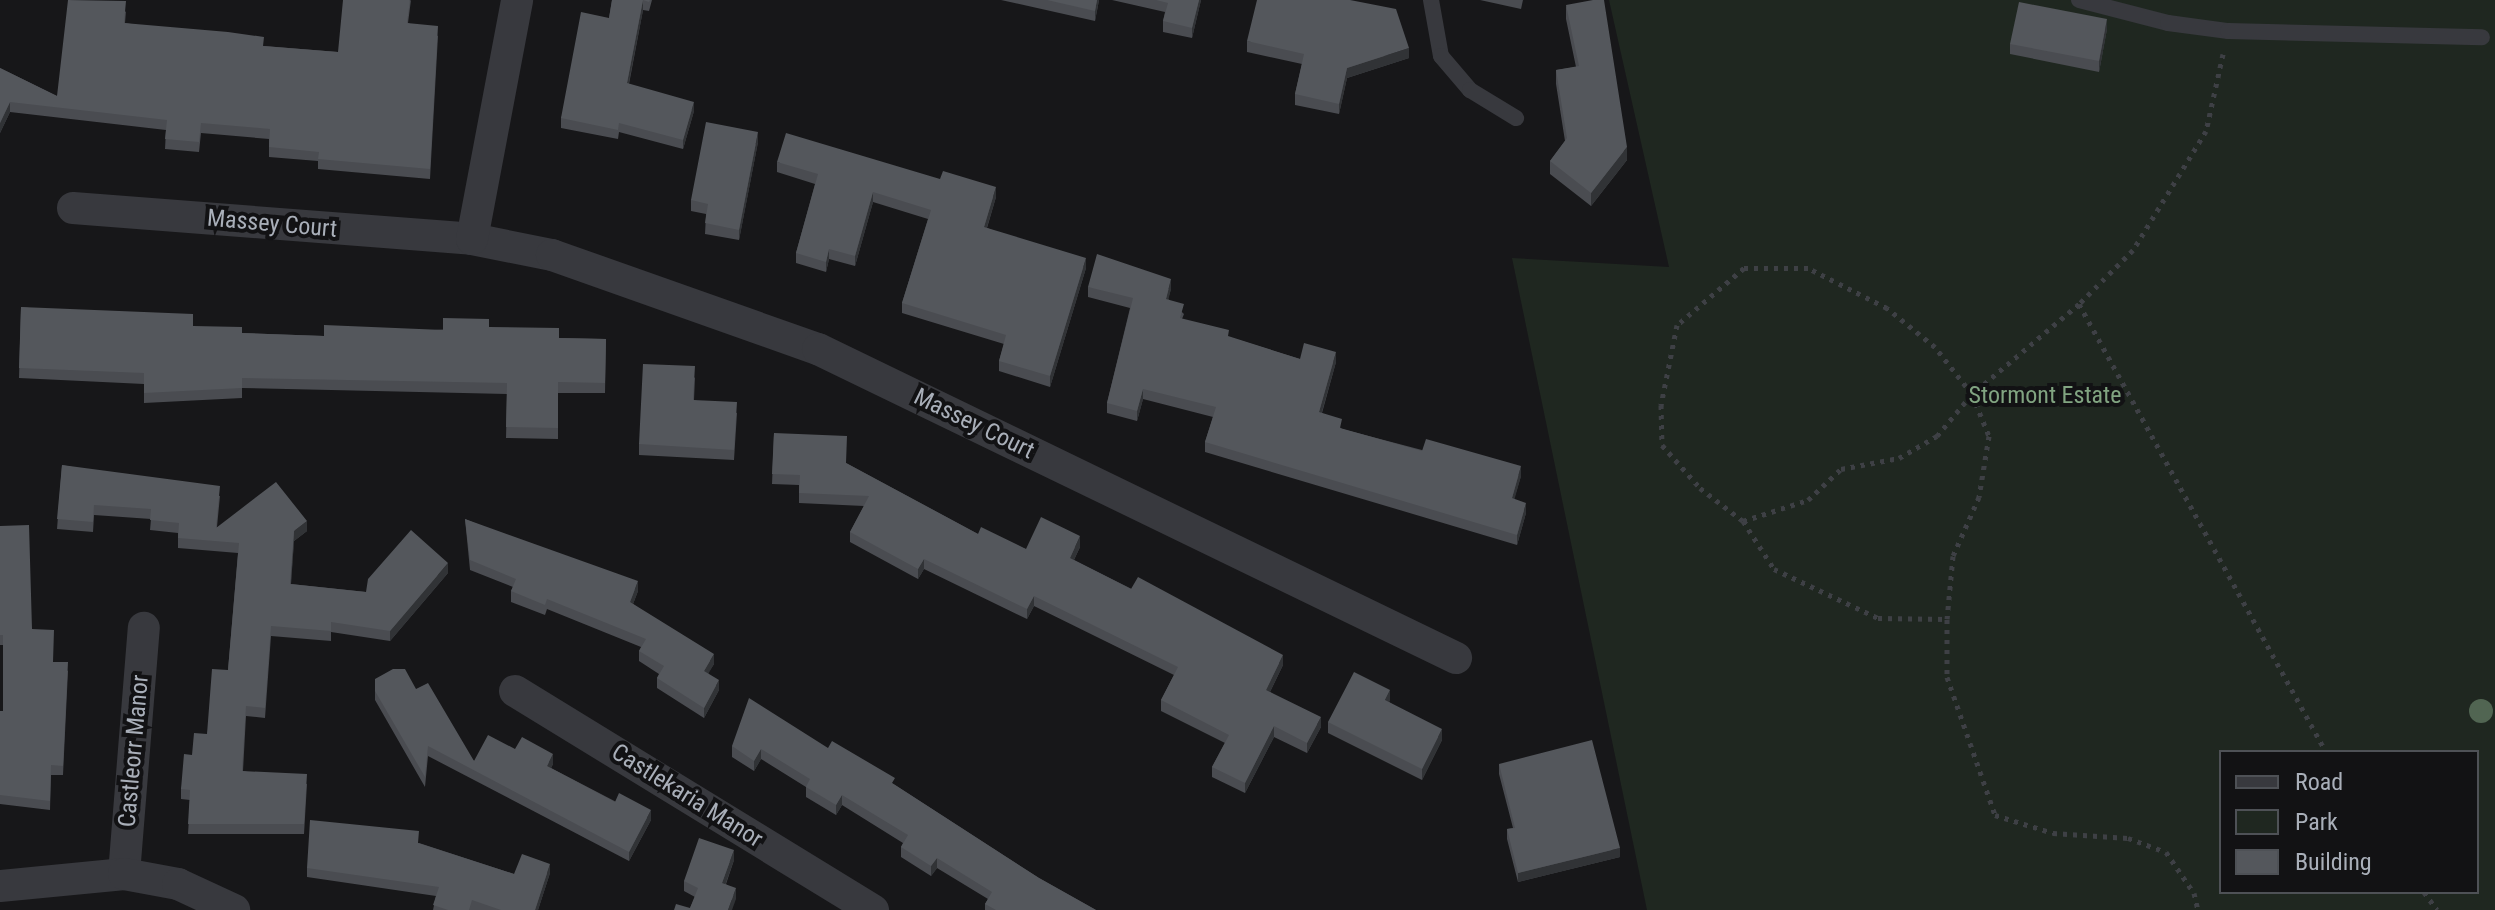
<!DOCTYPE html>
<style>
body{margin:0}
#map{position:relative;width:2495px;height:910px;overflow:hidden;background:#171719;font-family:"Roboto Condensed",sans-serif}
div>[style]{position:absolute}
.green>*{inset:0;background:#1f2720}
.path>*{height:5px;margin-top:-2.5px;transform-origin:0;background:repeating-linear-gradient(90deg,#3e4045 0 4px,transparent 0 10px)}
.lane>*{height:16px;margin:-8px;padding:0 8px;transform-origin:8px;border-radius:8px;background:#38393e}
.street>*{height:32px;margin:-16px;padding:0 16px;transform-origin:16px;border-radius:16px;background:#38393e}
.trees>*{width:24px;height:24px;margin:-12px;border-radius:50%;background:#516552}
.wall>*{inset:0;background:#4a4c51}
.shaded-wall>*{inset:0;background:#313336}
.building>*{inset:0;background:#54575c}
span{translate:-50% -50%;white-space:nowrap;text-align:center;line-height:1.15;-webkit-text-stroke:8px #121214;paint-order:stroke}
.street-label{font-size:24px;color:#a9afb9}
.park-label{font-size:24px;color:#81a481}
.legend{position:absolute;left:2219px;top:750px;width:260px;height:144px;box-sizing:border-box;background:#121214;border:2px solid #4e5156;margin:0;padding:10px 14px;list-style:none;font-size:24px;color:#a9afb9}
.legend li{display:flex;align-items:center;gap:16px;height:40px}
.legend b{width:40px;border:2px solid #4e5156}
</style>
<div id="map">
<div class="green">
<i style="clip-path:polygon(evenodd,1609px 0,2495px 0,2495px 910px,1647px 910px,1512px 258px,1669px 267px,1609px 0,2221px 752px,2477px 752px,2477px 892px,2221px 892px,2221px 752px)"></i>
</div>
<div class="path">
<i style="left:2223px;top:54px;width:79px;rotate:102.4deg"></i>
<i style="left:2206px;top:131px;width:140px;rotate:121.5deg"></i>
<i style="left:2133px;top:250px;width:76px;rotate:135deg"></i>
<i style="left:2079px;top:304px;width:512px;rotate:61.13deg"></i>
<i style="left:2079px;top:304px;width:140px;rotate:139.9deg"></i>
<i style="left:1972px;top:394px;width:60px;rotate:-128.2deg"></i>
<i style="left:1935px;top:347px;width:62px;rotate:-140.9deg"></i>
<i style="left:1887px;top:308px;width:89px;rotate:-153.1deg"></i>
<i style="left:1808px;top:268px;width:64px;rotate:180deg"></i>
<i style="left:1744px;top:268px;width:88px;rotate:139.6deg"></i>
<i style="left:1677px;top:325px;width:82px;rotate:101.3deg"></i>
<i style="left:1661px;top:405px;width:40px;rotate:88.6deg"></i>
<i style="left:1662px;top:445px;width:57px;rotate:48.5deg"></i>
<i style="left:1700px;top:488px;width:54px;rotate:37.5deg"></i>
<i style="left:1743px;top:521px;width:57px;rotate:57.1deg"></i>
<i style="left:1774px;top:569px;width:115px;rotate:25.2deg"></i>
<i style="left:1878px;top:618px;width:69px;rotate:0.8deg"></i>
<i style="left:1947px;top:619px;width:58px;rotate:90deg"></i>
<i style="left:1947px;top:677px;width:146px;rotate:70.8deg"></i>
<i style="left:1995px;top:815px;width:61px;rotate:17.2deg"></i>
<i style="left:2053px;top:833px;width:75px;rotate:3.8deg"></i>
<i style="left:2128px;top:838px;width:40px;rotate:20.2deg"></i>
<i style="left:2166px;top:852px;width:50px;rotate:55.7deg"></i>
<i style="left:2194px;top:893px;width:17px;rotate:77deg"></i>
<i style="left:1743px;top:521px;width:68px;rotate:-17.9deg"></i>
<i style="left:1808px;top:500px;width:45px;rotate:-43.2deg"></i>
<i style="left:1841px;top:469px;width:59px;rotate:-10.7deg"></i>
<i style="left:1899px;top:458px;width:44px;rotate:-30.1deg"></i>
<i style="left:1937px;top:436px;width:55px;rotate:-50.2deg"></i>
<i style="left:1972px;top:394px;width:45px;rotate:68deg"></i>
<i style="left:1989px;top:436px;width:62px;rotate:99.3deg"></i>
<i style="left:1979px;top:497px;width:64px;rotate:113.8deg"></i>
<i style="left:1953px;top:556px;width:63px;rotate:95.4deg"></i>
<i style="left:2424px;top:892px;width:22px;rotate:54deg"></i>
</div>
<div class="lane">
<i style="left:1431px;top:0;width:57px;rotate:79.9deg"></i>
<i style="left:1441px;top:56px;width:45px;rotate:49.5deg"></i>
<i style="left:1470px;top:90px;width:54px;rotate:31.3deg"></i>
<i style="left:2079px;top:0;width:92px;rotate:14.5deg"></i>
<i style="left:2168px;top:23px;width:61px;rotate:7.6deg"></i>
<i style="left:2228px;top:31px;width:254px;rotate:1.4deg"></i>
</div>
<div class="street">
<i style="left:73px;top:208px;width:400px;rotate:4.4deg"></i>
<i style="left:472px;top:239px;width:82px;rotate:11.3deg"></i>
<i style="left:552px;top:255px;width:282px;rotate:19.5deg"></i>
<i style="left:818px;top:349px;width:709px;rotate:25.84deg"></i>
<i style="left:472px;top:239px;width:243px;rotate:-79.3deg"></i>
<i style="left:515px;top:691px;width:420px;rotate:31.5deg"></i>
<i style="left:124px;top:874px;width:247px;rotate:-85.4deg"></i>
<i style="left:0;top:886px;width:125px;rotate:-5.5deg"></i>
<i style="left:124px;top:874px;width:55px;rotate:10.5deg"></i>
<i style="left:178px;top:884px;width:62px;rotate:24.9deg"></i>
</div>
<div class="trees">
<i style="left:2481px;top:711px"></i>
</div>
<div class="wall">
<i style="clip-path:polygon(411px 0,408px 23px,438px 36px,430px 179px,318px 169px,318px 161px,269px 157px,269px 139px,201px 133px,199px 152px,165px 149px,166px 130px,10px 112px,0 133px,0 68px,57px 96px,126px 11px,125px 23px,264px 46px,338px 52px)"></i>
<i style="clip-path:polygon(612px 0,652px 0,649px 11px,643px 10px,629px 84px,694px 111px,683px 149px,619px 132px,618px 139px,561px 128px,561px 118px,609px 18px)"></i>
<i style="clip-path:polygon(1001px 0,1099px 0,1095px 21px)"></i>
<i style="clip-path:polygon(1112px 0,1201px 0,1192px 38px,1163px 32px,1163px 21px,1165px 12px)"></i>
<i style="clip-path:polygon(1480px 0,1523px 0,1521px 9px)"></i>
<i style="clip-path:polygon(1566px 5px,1627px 160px,1591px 206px,1550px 174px,1550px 161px,1565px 141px,1556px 84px,1556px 70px,1576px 67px,1566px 19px)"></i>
<i style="clip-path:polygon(2107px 29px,2099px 72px,2010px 54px,2010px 44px)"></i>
<i style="clip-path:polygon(1247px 41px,1409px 58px,1347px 78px,1339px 114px,1295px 105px,1295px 94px,1302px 64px,1247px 52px)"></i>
<i style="clip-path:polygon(758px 142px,739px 240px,705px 234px,706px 214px,691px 211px,691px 200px)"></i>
<i style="clip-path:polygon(777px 162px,996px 197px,987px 228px,1086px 268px,1050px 387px,999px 371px,999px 361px,1004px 344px,902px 313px,902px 303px,928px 219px,873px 202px,855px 266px,829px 259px,826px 272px,796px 263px,796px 253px,815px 184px,777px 172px)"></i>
<i style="clip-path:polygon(1088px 287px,1171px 289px,1168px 299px,1184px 314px,1182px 319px,1229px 337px,1300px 359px,1336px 362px,1322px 413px,1342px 429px,1521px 476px,1514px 499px,1526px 513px,1517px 545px,1205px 452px,1205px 442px,1213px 417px,1143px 399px,1137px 421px,1107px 413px,1107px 403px,1130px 308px,1088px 297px)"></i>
<i style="clip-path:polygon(21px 307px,242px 333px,324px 336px,489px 327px,559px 338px,606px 339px,605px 393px,558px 393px,558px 439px,506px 438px,507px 394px,242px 388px,242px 398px,144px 403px,144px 384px,19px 378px)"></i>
<i style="clip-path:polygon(695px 377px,694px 400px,737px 413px,734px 460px,639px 455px,639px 444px)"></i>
<i style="clip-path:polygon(774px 433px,846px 463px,978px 534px,1026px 549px,1080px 547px,1074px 560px,1283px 665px,1270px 692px,1321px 727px,1307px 753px,1274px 737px,1245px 793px,1212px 777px,1212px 767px,1225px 743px,1161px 711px,1161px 700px,1174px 675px,1034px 606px,1027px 619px,924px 569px,918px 579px,850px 542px,850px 532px,864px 506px,799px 503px,799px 485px,772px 484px)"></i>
<i style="clip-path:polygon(62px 465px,220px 496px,217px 527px,307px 531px,294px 541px,291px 584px,366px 592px,448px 573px,390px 641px,331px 632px,331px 641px,271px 636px,265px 718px,246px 716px,243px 771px,307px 784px,304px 834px,188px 834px,190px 800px,181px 799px,181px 789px,192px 755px,207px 734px,228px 670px,238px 553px,178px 548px,178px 533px,150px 530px,151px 519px,94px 515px,93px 532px,57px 529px)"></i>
<i style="clip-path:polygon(465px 519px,638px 591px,633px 604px,714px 664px,708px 673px,719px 690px,704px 718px,657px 688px,657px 678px,659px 674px,639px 661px,639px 651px,641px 647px,547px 609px,545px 615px,511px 602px,511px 591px,513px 587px,470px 570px)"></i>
<i style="clip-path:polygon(0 526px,32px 629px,53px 662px,68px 671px,63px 775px,51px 775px,50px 810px,0 804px,0 711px,3px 711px,3px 645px,0 645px)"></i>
<i style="clip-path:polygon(375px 679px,416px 689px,474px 761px,515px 749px,553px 764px,551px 768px,651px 820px,629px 861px,428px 756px,425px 787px,375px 700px)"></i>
<i style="clip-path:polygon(1390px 700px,1389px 702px,1442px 740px,1422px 780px,1328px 733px,1328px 722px)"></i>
<i style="clip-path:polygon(732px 746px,828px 748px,895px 785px,1039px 878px,1096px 910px,985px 910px,985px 904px,988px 899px,937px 868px,931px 876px,901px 857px,901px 847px,903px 843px,842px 805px,836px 815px,806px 797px,806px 787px,761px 759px,754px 771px,732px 757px)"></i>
<i style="clip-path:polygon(1499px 764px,1620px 857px,1518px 882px,1507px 839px,1507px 829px,1513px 828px,1499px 774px)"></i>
<i style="clip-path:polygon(419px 843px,514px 874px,550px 873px,538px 910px,433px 910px,436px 896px,307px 877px,307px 868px)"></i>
<i style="clip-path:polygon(734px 860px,726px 884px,736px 899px,690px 908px,695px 897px,684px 891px,684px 881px)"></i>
</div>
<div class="shaded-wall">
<i style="clip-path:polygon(643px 0,643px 10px,627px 92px,627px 83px)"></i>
<i style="clip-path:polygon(1097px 0,1099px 0,1095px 21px,1095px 11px)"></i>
<i style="clip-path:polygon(1199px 0,1201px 0,1192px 38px,1192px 28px)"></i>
<i style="clip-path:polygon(2107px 19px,2107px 29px,2099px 72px,2099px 61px)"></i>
<i style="clip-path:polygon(1409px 48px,1409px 58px,1347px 78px,1339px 114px,1339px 104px,1347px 68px)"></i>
<i style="clip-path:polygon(10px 102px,10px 112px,0 133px,0 123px)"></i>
<i style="clip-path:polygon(694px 102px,694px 111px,683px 149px,683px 140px)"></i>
<i style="clip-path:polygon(758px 132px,758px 142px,739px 240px,739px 230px)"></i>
<i style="clip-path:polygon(1627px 147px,1627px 160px,1591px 206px,1591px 193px)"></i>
<i style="clip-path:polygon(996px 187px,996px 197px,984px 237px,984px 227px)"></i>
<i style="clip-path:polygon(873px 192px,873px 202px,855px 266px,855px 256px)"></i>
<i style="clip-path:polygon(829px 249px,829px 259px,826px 272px,826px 262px)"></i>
<i style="clip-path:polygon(1086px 258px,1086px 268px,1050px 387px,1050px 376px)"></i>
<i style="clip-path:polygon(1171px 279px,1171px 289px,1166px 309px,1166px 299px)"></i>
<i style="clip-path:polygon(1336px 352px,1336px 362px,1319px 422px,1319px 412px)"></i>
<i style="clip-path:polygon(1143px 389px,1143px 399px,1137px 421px,1137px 411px)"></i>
<i style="clip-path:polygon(1521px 466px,1521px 476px,1512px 508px,1512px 498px)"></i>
<i style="clip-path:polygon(1526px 503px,1526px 513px,1517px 545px,1517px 535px)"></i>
<i style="clip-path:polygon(307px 521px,307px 531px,294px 541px,290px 594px,294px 531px)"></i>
<i style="clip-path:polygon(1080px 536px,1080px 547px,1070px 568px,1070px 558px)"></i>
<i style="clip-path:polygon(924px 559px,924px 569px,918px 579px,918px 569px)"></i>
<i style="clip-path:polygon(448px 563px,448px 573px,390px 641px,390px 631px)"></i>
<i style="clip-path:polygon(638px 581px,638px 591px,630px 612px,630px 602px)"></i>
<i style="clip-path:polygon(1034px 596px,1034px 606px,1027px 619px,1027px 609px)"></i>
<i style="clip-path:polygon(714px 654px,714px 664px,704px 681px,704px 671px)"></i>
<i style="clip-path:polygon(1283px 655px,1283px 665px,1266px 700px,1266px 690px)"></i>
<i style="clip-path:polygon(719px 680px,719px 690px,704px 718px,704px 708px)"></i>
<i style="clip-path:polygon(1390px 690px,1390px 700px,1385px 710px,1385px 700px)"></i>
<i style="clip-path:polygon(1321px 717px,1321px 727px,1307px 753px,1307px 743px)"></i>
<i style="clip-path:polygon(1274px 726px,1274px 737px,1245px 793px,1245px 783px)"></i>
<i style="clip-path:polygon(1442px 729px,1442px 740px,1422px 780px,1422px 769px)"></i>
<i style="clip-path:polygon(761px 749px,761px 759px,754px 771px,754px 761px)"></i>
<i style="clip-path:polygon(553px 754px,553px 764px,547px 776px,547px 766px)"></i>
<i style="clip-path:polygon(842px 795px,842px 805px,836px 815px,836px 805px)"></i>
<i style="clip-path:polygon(651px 810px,651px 820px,629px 861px,629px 852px)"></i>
<i style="clip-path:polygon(1620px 848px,1620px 857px,1518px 882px,1518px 873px)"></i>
<i style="clip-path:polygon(734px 850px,734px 860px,722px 894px,722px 883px)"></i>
<i style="clip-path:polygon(937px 858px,937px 868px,931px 876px,931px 866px)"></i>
<i style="clip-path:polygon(550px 864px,550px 873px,538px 910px,535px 910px)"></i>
<i style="clip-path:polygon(736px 888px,736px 899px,732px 910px,728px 910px)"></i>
</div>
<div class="building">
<i style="clip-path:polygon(68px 0,126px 1px,124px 23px,228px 32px,264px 37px,263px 46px,338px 52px,343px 0,410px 0,407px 23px,438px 26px,430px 169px,318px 159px,319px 152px,269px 147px,270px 129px,201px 123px,199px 142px,165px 139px,167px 120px,10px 102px,0 123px,0 68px,57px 96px)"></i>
<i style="clip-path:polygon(612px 0,650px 0,649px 2px,643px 0,627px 83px,694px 102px,683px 140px,619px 123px,618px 130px,561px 118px,581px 12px,609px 18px)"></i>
<i style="clip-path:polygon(1047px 0,1097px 0,1095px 11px)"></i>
<i style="clip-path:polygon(1156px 0,1199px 0,1192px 28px,1163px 21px,1168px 3px)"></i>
<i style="clip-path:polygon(1257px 0,1350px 0,1396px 9px,1409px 48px,1347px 68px,1339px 104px,1295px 94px,1304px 54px,1247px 41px)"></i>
<i style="clip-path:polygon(1593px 0,1604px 0,1627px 147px,1591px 193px,1550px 161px,1567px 138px,1556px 70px,1579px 66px,1566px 5px)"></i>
<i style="clip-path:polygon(2019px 2px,2107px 19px,2099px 61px,2010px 44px)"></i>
<i style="clip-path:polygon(706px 122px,758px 132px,739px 230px,705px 223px,708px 204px,691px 200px)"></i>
<i style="clip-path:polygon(786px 133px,940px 179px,943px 171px,996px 187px,984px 227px,1086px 258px,1050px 376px,999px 361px,1006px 335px,902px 303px,931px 210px,873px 192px,855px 256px,829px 249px,826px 262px,796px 253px,818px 174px,777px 162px)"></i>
<i style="clip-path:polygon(1097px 254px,1171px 279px,1166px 299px,1184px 304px,1180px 318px,1229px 330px,1228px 336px,1300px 359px,1304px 343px,1336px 352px,1319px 412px,1342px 419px,1340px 428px,1422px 451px,1426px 439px,1521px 466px,1512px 498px,1526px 503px,1517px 535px,1205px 442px,1216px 407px,1143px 389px,1137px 411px,1107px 403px,1133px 298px,1088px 287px)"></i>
<i style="clip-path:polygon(21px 307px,193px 314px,193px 326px,242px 327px,242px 333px,324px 336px,324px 325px,443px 330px,443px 318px,489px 319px,489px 327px,559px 328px,559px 338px,606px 339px,605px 383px,558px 382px,558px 428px,506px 427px,507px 383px,242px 378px,242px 388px,144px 393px,144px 373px,19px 368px)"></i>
<i style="clip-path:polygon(643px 364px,695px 366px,693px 400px,737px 402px,734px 450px,639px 444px)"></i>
<i style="clip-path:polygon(774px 433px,847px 436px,846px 463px,978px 534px,981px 527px,1026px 549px,1041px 517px,1080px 536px,1070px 558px,1131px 589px,1138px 577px,1283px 655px,1266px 690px,1321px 717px,1307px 743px,1274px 726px,1245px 783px,1212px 767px,1229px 735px,1161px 700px,1178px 667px,1034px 596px,1027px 609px,924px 559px,918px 569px,850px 532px,869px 496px,799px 493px,800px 475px,772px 474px)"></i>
<i style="clip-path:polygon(62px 465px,220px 486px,216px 528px,276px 482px,307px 521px,294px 531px,290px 584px,366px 592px,368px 579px,411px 530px,448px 563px,390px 631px,331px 622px,331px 631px,271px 626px,265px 708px,246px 706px,242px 771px,307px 774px,304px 824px,188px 824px,190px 790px,181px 789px,184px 754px,192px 755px,194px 733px,207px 734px,212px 669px,228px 670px,239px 543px,178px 538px,179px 523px,150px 520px,151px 509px,94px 505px,93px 522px,57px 519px)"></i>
<i style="clip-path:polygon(465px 519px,638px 581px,630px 602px,714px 654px,704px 671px,719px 680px,704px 708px,657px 678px,664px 666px,639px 651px,646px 639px,547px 599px,545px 605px,511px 591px,516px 579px,470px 560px)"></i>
<i style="clip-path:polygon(29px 525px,32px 629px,54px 630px,53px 662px,68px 662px,63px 766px,51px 765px,50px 801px,0 795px,0 711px,3px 711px,3px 635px,0 635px,0 526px)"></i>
<i style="clip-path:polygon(393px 669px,405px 669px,416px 689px,428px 683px,474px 761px,488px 735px,515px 749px,522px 737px,553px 754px,547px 766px,615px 802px,619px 793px,651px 810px,629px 852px,428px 746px,425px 777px,375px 691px,375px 679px)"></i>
<i style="clip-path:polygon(1354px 672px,1390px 690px,1385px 700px,1442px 729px,1422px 769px,1328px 722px)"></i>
<i style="clip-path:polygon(749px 698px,828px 748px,832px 741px,895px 778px,892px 783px,1039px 878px,1096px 910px,996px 910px,985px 904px,992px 892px,937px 858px,931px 866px,901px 847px,908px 835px,842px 795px,836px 805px,806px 787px,810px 779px,761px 749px,754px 761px,732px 746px)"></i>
<i style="clip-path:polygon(1592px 740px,1620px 848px,1518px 873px,1507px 829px,1515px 828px,1499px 764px)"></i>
<i style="clip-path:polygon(310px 820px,419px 831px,418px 843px,514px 874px,522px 854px,550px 864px,535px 910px,501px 910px,472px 900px,469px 910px,448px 910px,433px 905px,439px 887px,307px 868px)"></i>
<i style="clip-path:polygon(699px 838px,734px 850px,722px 883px,736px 888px,728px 910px,674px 910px,676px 904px,690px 908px,698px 888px,684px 881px)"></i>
</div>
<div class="street-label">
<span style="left:272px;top:224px;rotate:5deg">Massey Court</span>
<span style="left:974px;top:424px;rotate:26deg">Massey Court</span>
<span style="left:134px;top:751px;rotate:-85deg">Castleorr Manor</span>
<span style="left:687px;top:796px;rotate:32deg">Castlekaria Manor</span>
</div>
<div class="park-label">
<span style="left:2045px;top:396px">Stormont Estate</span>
</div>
<ul class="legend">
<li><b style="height:10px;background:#38393e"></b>Road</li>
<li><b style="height:22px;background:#1f2720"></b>Park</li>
<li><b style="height:22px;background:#54575c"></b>Building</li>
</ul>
</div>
